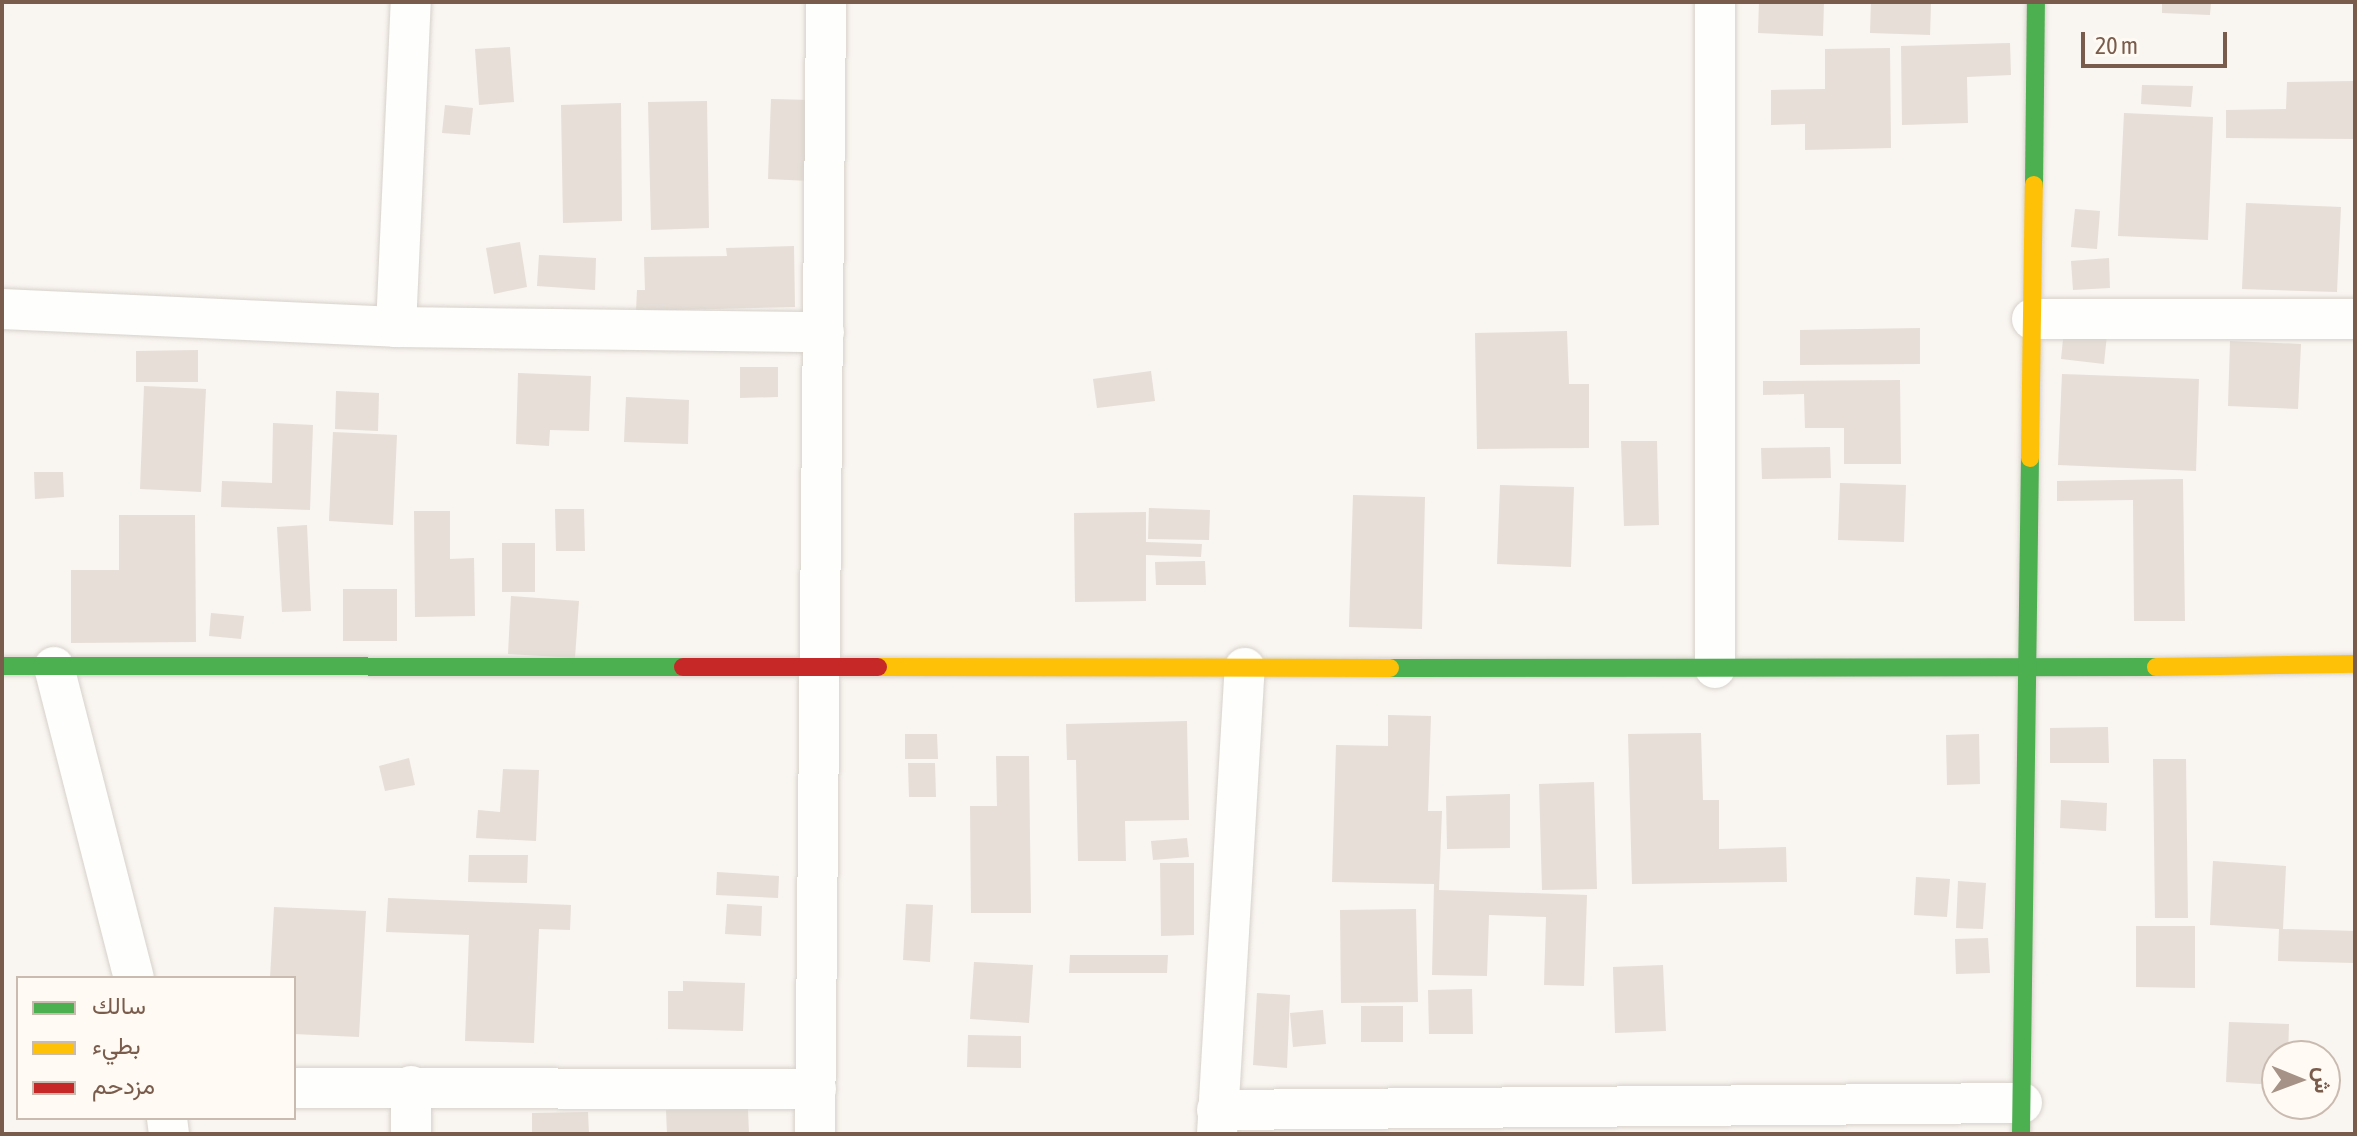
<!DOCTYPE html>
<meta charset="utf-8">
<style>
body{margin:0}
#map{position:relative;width:2357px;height:1136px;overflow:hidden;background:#f9f5f0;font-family:"Asap Condensed",Vazirmatn,sans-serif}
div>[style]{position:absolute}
.building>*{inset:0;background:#e6ded7}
.roads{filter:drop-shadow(0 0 2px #d7d1cb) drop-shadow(0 0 2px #d7d1cb)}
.street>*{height:40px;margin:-20px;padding:0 20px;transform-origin:20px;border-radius:20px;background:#fefefd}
.fast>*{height:18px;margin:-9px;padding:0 9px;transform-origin:9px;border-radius:9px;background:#4caf50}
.slow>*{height:18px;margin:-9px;padding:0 9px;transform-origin:9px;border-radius:9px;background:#ffc107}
.jam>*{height:18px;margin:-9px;padding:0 9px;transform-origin:9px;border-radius:9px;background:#c62828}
span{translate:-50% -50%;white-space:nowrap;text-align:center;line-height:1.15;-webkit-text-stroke:7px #fffaf3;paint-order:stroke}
.frame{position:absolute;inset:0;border:4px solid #7a5c4d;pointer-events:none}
.legend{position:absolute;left:16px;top:976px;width:280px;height:144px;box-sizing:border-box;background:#fffaf3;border:2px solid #cabbb1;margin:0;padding:10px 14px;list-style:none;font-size:24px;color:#7a5c4d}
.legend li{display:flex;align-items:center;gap:16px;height:40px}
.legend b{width:40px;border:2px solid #cabbb1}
.north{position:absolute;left:2261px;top:1040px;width:80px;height:80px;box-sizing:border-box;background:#fffaf3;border:2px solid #cabbb1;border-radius:50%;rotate:91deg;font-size:22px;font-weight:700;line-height:32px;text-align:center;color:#7a5c4d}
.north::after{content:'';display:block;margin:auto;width:28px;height:36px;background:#a69286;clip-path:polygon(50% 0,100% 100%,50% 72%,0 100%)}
.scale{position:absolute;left:2081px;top:32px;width:146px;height:36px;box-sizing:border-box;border:4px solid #7a5c4d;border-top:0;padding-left:10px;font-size:24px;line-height:28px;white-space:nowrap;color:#7a5c4d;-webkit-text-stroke:6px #fffaf3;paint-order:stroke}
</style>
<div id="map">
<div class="building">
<i style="clip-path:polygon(1759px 2px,1824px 2px,1823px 36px,1758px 33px)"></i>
<i style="clip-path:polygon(1871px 2px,1931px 3px,1930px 35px,1870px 33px)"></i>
<i style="clip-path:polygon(2162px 2px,2211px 2px,2210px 15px,2162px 13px)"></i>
<i style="clip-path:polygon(2010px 43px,2011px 75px,1967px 77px,1968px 123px,1902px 125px,1901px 46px)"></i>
<i style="clip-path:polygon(510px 47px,514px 102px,479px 105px,475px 49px)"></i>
<i style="clip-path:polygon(1890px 48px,1891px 148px,1805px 150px,1805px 124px,1771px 125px,1771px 90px,1825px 89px,1825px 49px)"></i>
<i style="clip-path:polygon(2355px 81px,2355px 139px,2226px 138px,2226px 110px,2286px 109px,2287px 82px)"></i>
<i style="clip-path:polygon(2142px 85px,2193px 86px,2191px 107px,2141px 104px)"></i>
<i style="clip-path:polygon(771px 99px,811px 100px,809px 181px,768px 179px)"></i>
<i style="clip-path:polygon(707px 101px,709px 228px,651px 230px,648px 102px)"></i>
<i style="clip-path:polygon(621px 103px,622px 221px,563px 223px,561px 105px)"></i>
<i style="clip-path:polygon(445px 105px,473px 108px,470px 135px,442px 133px)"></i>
<i style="clip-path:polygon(2124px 113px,2213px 117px,2208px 240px,2118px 236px)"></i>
<i style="clip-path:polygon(2246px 203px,2341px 207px,2337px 292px,2242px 289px)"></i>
<i style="clip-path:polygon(2075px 209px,2100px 211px,2097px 249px,2071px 247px)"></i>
<i style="clip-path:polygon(520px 242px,527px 287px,494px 294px,486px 248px)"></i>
<i style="clip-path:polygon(794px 246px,795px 307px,636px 311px,637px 290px,645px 290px,644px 257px,727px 256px,726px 248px)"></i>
<i style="clip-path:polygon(539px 255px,596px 258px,595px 290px,537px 286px)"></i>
<i style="clip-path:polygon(2109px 258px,2110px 288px,2073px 290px,2071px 261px)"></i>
<i style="clip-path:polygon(1920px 328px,1920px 364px,1800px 365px,1800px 330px)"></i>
<i style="clip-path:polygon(2064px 330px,2107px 334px,2104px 364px,2061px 359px)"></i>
<i style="clip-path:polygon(1567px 331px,1569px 384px,1589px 384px,1589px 448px,1477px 449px,1475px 333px)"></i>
<i style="clip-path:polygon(2230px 341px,2301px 344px,2298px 409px,2228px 406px)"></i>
<i style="clip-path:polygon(198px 350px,198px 382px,136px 382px,136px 351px)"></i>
<i style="clip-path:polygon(740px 367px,778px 367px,778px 397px,740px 398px)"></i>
<i style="clip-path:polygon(1151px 371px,1155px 401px,1097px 408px,1093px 379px)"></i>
<i style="clip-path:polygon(518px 373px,591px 376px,589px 431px,550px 430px,549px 446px,516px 444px)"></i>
<i style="clip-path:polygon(2062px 374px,2199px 379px,2196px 471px,2058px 465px)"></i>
<i style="clip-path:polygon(1900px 380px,1901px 464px,1844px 464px,1844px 428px,1805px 428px,1804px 394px,1763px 395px,1763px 381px)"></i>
<i style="clip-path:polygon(144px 386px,206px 389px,201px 492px,140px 489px)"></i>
<i style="clip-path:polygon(336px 391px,379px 393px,378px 431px,335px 429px)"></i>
<i style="clip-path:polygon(626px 397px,689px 400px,688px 444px,624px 442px)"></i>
<i style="clip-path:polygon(273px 423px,313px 425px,310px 510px,221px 507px,222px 481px,272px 483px)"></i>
<i style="clip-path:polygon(333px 432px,397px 435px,393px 525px,329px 521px)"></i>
<i style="clip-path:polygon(1621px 441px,1657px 441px,1659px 525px,1624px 526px)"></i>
<i style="clip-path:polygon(1830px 447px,1831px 478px,1762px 479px,1761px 448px)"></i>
<i style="clip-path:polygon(34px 472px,63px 472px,64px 497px,35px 499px)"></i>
<i style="clip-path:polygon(2183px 479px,2185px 621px,2134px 621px,2133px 500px,2057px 501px,2057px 481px)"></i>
<i style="clip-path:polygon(1840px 483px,1906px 485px,1904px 542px,1838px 540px)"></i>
<i style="clip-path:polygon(1500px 485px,1574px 487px,1571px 567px,1497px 564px)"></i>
<i style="clip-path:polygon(1353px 495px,1425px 497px,1422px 629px,1349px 627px)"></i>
<i style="clip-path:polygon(1149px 508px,1210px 510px,1209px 540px,1148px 539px)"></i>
<i style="clip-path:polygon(555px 509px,584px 509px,585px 551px,556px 551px)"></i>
<i style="clip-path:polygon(414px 511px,450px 511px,450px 559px,474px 558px,475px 616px,415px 617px)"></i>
<i style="clip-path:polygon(1146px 512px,1146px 542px,1202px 544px,1201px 557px,1146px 555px,1146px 601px,1075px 602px,1074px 513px)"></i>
<i style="clip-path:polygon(119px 515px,195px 515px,196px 642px,71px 643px,71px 570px,119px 570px)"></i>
<i style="clip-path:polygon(307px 525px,311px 611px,282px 612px,277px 527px)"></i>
<i style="clip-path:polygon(502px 543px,535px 543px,535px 592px,502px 592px)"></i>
<i style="clip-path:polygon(1205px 561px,1206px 585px,1156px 585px,1155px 562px)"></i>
<i style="clip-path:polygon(343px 589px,397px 589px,397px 641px,343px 641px)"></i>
<i style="clip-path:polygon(511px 596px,579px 601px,575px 658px,508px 654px)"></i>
<i style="clip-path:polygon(211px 613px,244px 616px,241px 639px,209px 636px)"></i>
<i style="clip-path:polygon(1388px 715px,1431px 716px,1428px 811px,1442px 811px,1439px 890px,1587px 895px,1584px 986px,1544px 985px,1546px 917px,1489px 915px,1487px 976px,1432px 975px,1434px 884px,1332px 882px,1336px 745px,1388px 746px)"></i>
<i style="clip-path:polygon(1187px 721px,1189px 820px,1125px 821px,1126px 861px,1078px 861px,1076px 760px,1067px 760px,1066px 724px)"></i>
<i style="clip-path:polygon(2108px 727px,2109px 763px,2050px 763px,2050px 728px)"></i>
<i style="clip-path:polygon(1701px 733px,1703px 800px,1719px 800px,1719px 849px,1786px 847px,1787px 882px,1632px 884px,1628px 734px)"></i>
<i style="clip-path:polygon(905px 734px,937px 734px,938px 759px,905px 759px)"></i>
<i style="clip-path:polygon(1979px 734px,1980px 784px,1947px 785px,1946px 735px)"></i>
<i style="clip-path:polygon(996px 756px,1029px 756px,1031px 913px,971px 913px,970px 806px,997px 806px)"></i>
<i style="clip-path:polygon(409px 758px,415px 785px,385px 791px,379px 766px)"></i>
<i style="clip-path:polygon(2153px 759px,2186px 759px,2188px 918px,2155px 918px)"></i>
<i style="clip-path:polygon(908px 763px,935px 763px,936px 797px,909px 797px)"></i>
<i style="clip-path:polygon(503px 769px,539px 770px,536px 841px,476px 838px,478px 810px,500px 812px)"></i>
<i style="clip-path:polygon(1594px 782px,1597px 889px,1542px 890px,1539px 784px)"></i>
<i style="clip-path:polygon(1510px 794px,1510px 848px,1447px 849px,1446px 796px)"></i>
<i style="clip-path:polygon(2061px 800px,2107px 803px,2106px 831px,2060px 828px)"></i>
<i style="clip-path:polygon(1187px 838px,1189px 857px,1153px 860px,1151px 841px)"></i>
<i style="clip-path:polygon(469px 855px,528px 855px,527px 883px,468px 882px)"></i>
<i style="clip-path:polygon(2213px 861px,2286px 866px,2283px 929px,2355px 931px,2355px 963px,2278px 961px,2279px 929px,2210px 925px)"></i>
<i style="clip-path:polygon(1160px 863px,1194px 863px,1194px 935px,1161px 936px)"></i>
<i style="clip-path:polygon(717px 872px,779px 876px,778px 898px,716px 895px)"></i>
<i style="clip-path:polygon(1916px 877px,1950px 879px,1947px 917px,1914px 915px)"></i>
<i style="clip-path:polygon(1958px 881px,1986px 883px,1983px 929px,1956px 928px)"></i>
<i style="clip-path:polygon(388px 898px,571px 905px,570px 930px,539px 929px,534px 1043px,465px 1041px,469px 935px,386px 932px)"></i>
<i style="clip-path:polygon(727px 904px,762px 906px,761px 936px,725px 934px)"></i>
<i style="clip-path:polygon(906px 904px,933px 905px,930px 962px,903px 960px)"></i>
<i style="clip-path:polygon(274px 907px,366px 911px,359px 1037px,294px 1034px,294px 978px,270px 978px)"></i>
<i style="clip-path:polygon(1416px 909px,1418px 1002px,1341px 1003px,1340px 910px)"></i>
<i style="clip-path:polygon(2136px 926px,2195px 926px,2195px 988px,2136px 987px)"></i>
<i style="clip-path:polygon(1988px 938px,1990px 973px,1956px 974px,1955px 939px)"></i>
<i style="clip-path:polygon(1070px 955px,1168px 955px,1167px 973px,1069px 973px)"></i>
<i style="clip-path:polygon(974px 962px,1033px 965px,1029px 1023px,970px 1019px)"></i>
<i style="clip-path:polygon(1663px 965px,1666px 1031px,1615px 1033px,1613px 967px)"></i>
<i style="clip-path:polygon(683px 981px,745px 983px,743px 1031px,668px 1029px,668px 991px,683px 991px)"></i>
<i style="clip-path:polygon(1472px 989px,1473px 1034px,1429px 1034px,1428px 990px)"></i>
<i style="clip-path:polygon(1257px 993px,1290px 995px,1287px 1068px,1253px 1065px)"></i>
<i style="clip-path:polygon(1361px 1006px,1403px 1006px,1403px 1042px,1361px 1042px)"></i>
<i style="clip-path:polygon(1323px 1010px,1326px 1044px,1293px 1047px,1290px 1013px)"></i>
<i style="clip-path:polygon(2229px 1022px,2289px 1024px,2288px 1056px,2277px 1056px,2277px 1085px,2226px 1082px)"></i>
<i style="clip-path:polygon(968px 1035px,1021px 1036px,1021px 1068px,967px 1067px)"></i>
<i style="clip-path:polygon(748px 1109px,749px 1134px,667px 1134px,666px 1110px)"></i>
<i style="clip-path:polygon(588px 1112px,589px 1134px,532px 1134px,532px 1113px)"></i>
</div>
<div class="roads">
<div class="street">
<i style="left:1715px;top:2px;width:666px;rotate:90deg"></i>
<i style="left:2px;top:309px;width:394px;rotate:2.6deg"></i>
<i style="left:396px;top:327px;width:428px;rotate:0.7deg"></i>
<i style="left:2032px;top:319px;width:323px"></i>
<i style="left:396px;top:327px;width:325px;rotate:-87.4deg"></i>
<i style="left:54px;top:667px;width:321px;rotate:75.6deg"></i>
<i style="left:294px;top:1088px;width:522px;rotate:0.11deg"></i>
<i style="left:1217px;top:1110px;width:805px;rotate:-0.5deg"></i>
<i style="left:167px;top:1118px;width:16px;rotate:83deg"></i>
<i style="left:411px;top:1134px;width:48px;rotate:-90deg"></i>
<i style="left:815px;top:1134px;width:1132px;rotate:-89.44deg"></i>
<i style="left:1217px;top:1134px;width:467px;rotate:-86.6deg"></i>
</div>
<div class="fast">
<i style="left:2034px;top:185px;width:183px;rotate:-89.4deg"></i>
<i style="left:2px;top:666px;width:681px;rotate:0.08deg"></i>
<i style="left:1390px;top:668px;width:766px;rotate:-0.07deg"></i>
<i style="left:2021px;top:1134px;width:676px;rotate:-89.24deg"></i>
</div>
<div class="slow">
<i style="left:2030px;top:458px;width:273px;rotate:-89.2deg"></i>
<i style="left:878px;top:667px;width:512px;rotate:0.11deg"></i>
<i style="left:2156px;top:667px;width:199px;rotate:-0.9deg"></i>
</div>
<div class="jam">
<i style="left:683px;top:667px;width:195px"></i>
</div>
</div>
<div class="frame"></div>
<ul class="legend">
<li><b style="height:10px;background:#4caf50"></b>سالك</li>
<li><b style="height:10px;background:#ffc107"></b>بطيء</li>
<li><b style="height:10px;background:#c62828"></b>مزدحم</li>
</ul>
<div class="north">ش</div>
<div class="scale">20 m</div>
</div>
